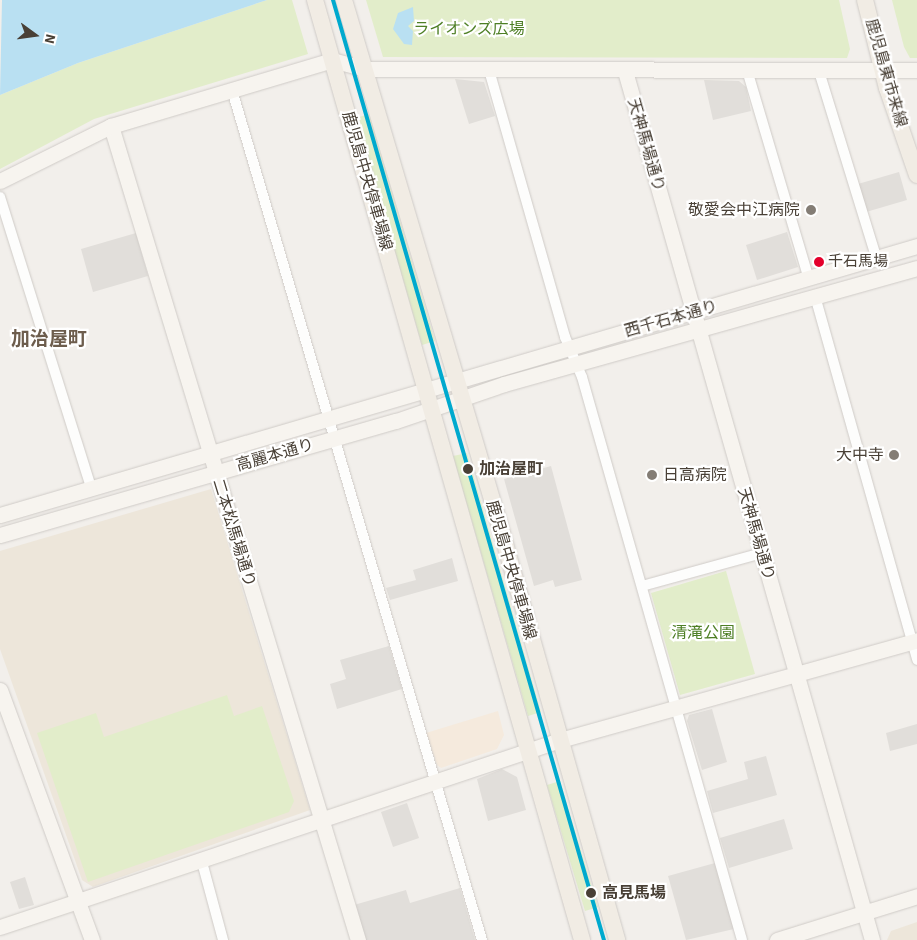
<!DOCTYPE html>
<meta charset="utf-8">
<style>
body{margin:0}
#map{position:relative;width:917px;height:940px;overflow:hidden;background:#f2efeb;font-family:"Source Sans 3","Noto Sans JP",sans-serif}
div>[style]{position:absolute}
.commercial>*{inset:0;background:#f5eadd}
.education>*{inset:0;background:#ede6da}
.green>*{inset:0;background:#e2edca}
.parking>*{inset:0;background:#e1deda}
.water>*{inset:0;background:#b9e0f2}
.roads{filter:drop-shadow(0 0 1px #cfcbc7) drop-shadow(0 0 1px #cfcbc7)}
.street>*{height:10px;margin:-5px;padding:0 5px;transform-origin:5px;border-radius:5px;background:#fdfdfc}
.secondary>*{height:15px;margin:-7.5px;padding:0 7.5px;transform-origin:7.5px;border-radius:7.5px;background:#f7f4ef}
.primary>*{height:16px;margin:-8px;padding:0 8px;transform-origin:8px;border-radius:8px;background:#f1ece4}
.tram-1>*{height:4px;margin:-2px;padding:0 2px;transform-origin:2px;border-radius:2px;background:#00a9ce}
.dots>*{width:14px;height:14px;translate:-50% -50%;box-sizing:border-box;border:2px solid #fff;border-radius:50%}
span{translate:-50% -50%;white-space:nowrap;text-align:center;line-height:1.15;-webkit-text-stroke:4.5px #fff;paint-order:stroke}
.bus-label{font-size:15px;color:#494036}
.left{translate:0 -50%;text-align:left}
.park-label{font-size:16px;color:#4e7f25}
.street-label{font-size:16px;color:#494036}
.poi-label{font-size:16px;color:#494036}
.right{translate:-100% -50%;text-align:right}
.stop-label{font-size:16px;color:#494036;font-weight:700}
.quarter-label{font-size:19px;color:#6d5d4d;font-weight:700}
.north{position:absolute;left:10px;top:10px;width:50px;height:50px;-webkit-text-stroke:4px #fff;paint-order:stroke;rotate:104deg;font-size:14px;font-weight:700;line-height:20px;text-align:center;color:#494036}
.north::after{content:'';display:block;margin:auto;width:18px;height:22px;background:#494036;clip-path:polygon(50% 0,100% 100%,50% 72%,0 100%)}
</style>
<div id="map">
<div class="commercial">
<i style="clip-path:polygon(498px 711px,504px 735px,497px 749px,441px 768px,437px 765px,426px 733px)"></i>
</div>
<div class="education">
<i style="clip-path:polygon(211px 489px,310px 810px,93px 887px,82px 880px,0 649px,0 551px)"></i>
<i style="clip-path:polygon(917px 922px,917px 940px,887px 940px,891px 931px)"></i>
</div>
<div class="green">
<i style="clip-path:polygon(267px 0,292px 0,308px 54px,94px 119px,0 169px,0 95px,78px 63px)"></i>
<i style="clip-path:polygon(366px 0,839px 0,850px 49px,847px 58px,383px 57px)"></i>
<i style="clip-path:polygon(892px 0,917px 0,917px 58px,910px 58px,904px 47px)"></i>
<i style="clip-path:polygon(369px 114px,435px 341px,422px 345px,356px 118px)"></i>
<i style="clip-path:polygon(467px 453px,541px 712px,528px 716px,453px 456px)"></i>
<i style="clip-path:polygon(726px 571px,755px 674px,680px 695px,651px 593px)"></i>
<i style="clip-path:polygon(227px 695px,234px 716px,262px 706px,294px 801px,289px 812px,88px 882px,37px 733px,96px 713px,104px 737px)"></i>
<i style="clip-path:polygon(560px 781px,598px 907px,585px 911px,547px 785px)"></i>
</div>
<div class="parking">
<i style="clip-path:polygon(455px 79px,484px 82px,495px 116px,469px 124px)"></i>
<i style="clip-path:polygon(704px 80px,739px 81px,746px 87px,751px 111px,713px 120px)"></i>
<i style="clip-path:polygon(899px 172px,907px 200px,866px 212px,858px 184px)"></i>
<i style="clip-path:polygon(787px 232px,798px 267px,757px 280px,746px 245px)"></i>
<i style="clip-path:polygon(136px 233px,148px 276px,93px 292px,81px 249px)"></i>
<i style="clip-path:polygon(551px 466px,582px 580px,555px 587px,553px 580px,534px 586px,504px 479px)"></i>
<i style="clip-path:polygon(452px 558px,458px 581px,390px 600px,386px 588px,416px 580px,413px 570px)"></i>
<i style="clip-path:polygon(389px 646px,402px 689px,337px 709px,330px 684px,346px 679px,340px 660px)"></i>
<i style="clip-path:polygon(712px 709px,727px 762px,702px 770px,687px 721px,689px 715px)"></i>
<i style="clip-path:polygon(917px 724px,917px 744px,890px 751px,886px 733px)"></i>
<i style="clip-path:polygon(766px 756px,777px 795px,713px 813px,707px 791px,748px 779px,744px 762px)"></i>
<i style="clip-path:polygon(502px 769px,517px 777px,526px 810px,488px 821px,477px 779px)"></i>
<i style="clip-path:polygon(407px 803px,419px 838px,393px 847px,381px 812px)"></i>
<i style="clip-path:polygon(784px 819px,793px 849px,729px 868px,720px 838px)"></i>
<i style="clip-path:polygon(715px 863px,734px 929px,686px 940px,668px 876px)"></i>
<i style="clip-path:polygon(25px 877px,34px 905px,19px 909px,10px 882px)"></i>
<i style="clip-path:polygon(460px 888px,475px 940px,365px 940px,354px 905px,406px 890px,410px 903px)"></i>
</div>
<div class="water">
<i style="clip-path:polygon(267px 0,78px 63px,0 95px,2px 0)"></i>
<i style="clip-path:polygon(413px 7px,414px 21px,408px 26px,413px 31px,412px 45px,404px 44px,393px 29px,398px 13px)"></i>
</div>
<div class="roads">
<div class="street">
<i style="left:818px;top:68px;width:198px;rotate:72.9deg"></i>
<i style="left:489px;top:70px;width:278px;rotate:74.1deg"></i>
<i style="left:565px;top:337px;width:43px;rotate:67deg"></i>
<i style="left:582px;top:377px;width:585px;rotate:74.14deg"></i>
<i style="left:747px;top:70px;width:218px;rotate:73.5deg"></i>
<i style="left:232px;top:90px;width:886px;rotate:73.61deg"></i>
<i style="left:0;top:197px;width:304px;rotate:72.6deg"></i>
<i style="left:815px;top:296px;width:378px;rotate:74.3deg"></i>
<i style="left:642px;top:586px;width:124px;rotate:-15.4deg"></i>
<i style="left:202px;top:862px;width:81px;rotate:74.9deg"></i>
</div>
<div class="secondary">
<i style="left:625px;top:71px;width:903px;rotate:74.13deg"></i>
<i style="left:111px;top:126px;width:851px;rotate:73.12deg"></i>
<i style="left:0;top:181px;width:124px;rotate:-26.4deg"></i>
<i style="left:111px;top:126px;width:231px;rotate:-16.6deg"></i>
<i style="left:332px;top:60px;width:34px;rotate:15deg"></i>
<i style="left:365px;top:69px;width:552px;rotate:0.1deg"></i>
<i style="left:0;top:515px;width:956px;rotate:-16.35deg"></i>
<i style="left:0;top:535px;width:412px;rotate:-16.1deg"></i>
<i style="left:396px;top:421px;width:114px;rotate:-18.9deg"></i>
<i style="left:504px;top:384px;width:429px;rotate:-15.7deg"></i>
<i style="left:0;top:690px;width:266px;rotate:69.8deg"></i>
<i style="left:0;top:927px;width:590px;rotate:-18.47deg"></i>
<i style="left:560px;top:740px;width:371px;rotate:-15.6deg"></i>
<i style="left:777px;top:940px;width:147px;rotate:-17.4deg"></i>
</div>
<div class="primary">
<i style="left:315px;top:0;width:977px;rotate:74.14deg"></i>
<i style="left:344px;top:0;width:556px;rotate:73.49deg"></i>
<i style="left:502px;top:533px;width:423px;rotate:74.2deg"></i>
<i style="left:865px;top:0;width:91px;rotate:76deg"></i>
<i style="left:887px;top:88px;width:92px;rotate:71deg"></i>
</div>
</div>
<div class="tram-1">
<i style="left:333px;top:0;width:978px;rotate:73.92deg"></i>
</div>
<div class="dots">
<i style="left:811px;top:210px;background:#847d75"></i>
<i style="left:819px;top:262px;background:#e4002b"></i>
<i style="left:894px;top:455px;background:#847d75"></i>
<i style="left:468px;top:469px;background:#494036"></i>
<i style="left:652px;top:475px;background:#847d75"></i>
<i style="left:591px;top:893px;background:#494036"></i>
</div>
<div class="bus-label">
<span class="left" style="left:828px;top:262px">千石馬場</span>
</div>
<div class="park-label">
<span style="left:469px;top:29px">ライオンズ広場</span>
<span style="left:703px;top:633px">清滝公園</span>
</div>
<div class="street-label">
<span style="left:886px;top:73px;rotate:74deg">鹿児島東市来線</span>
<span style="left:646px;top:145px;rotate:74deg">天神馬場通り</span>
<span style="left:367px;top:181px;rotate:74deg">鹿児島中央停車場線</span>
<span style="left:671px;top:319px;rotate:-16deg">西千石本通り</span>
<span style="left:275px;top:455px;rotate:-16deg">高麗本通り</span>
<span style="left:234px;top:533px;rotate:73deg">二本松馬場通り</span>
<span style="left:756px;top:534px;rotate:74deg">天神馬場通り</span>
<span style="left:511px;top:570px;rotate:74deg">鹿児島中央停車場線</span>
</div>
<div class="poi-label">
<span class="right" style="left:800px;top:210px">敬愛会中江病院</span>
<span class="right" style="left:884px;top:455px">大中寺</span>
<span class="left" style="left:663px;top:475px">日高病院</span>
</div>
<div class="stop-label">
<span class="left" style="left:479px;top:469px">加治屋町</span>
<span class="left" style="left:602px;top:893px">高見馬場</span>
</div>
<div class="quarter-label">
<span style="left:49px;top:340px">加治屋町</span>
</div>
<div class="north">N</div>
</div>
